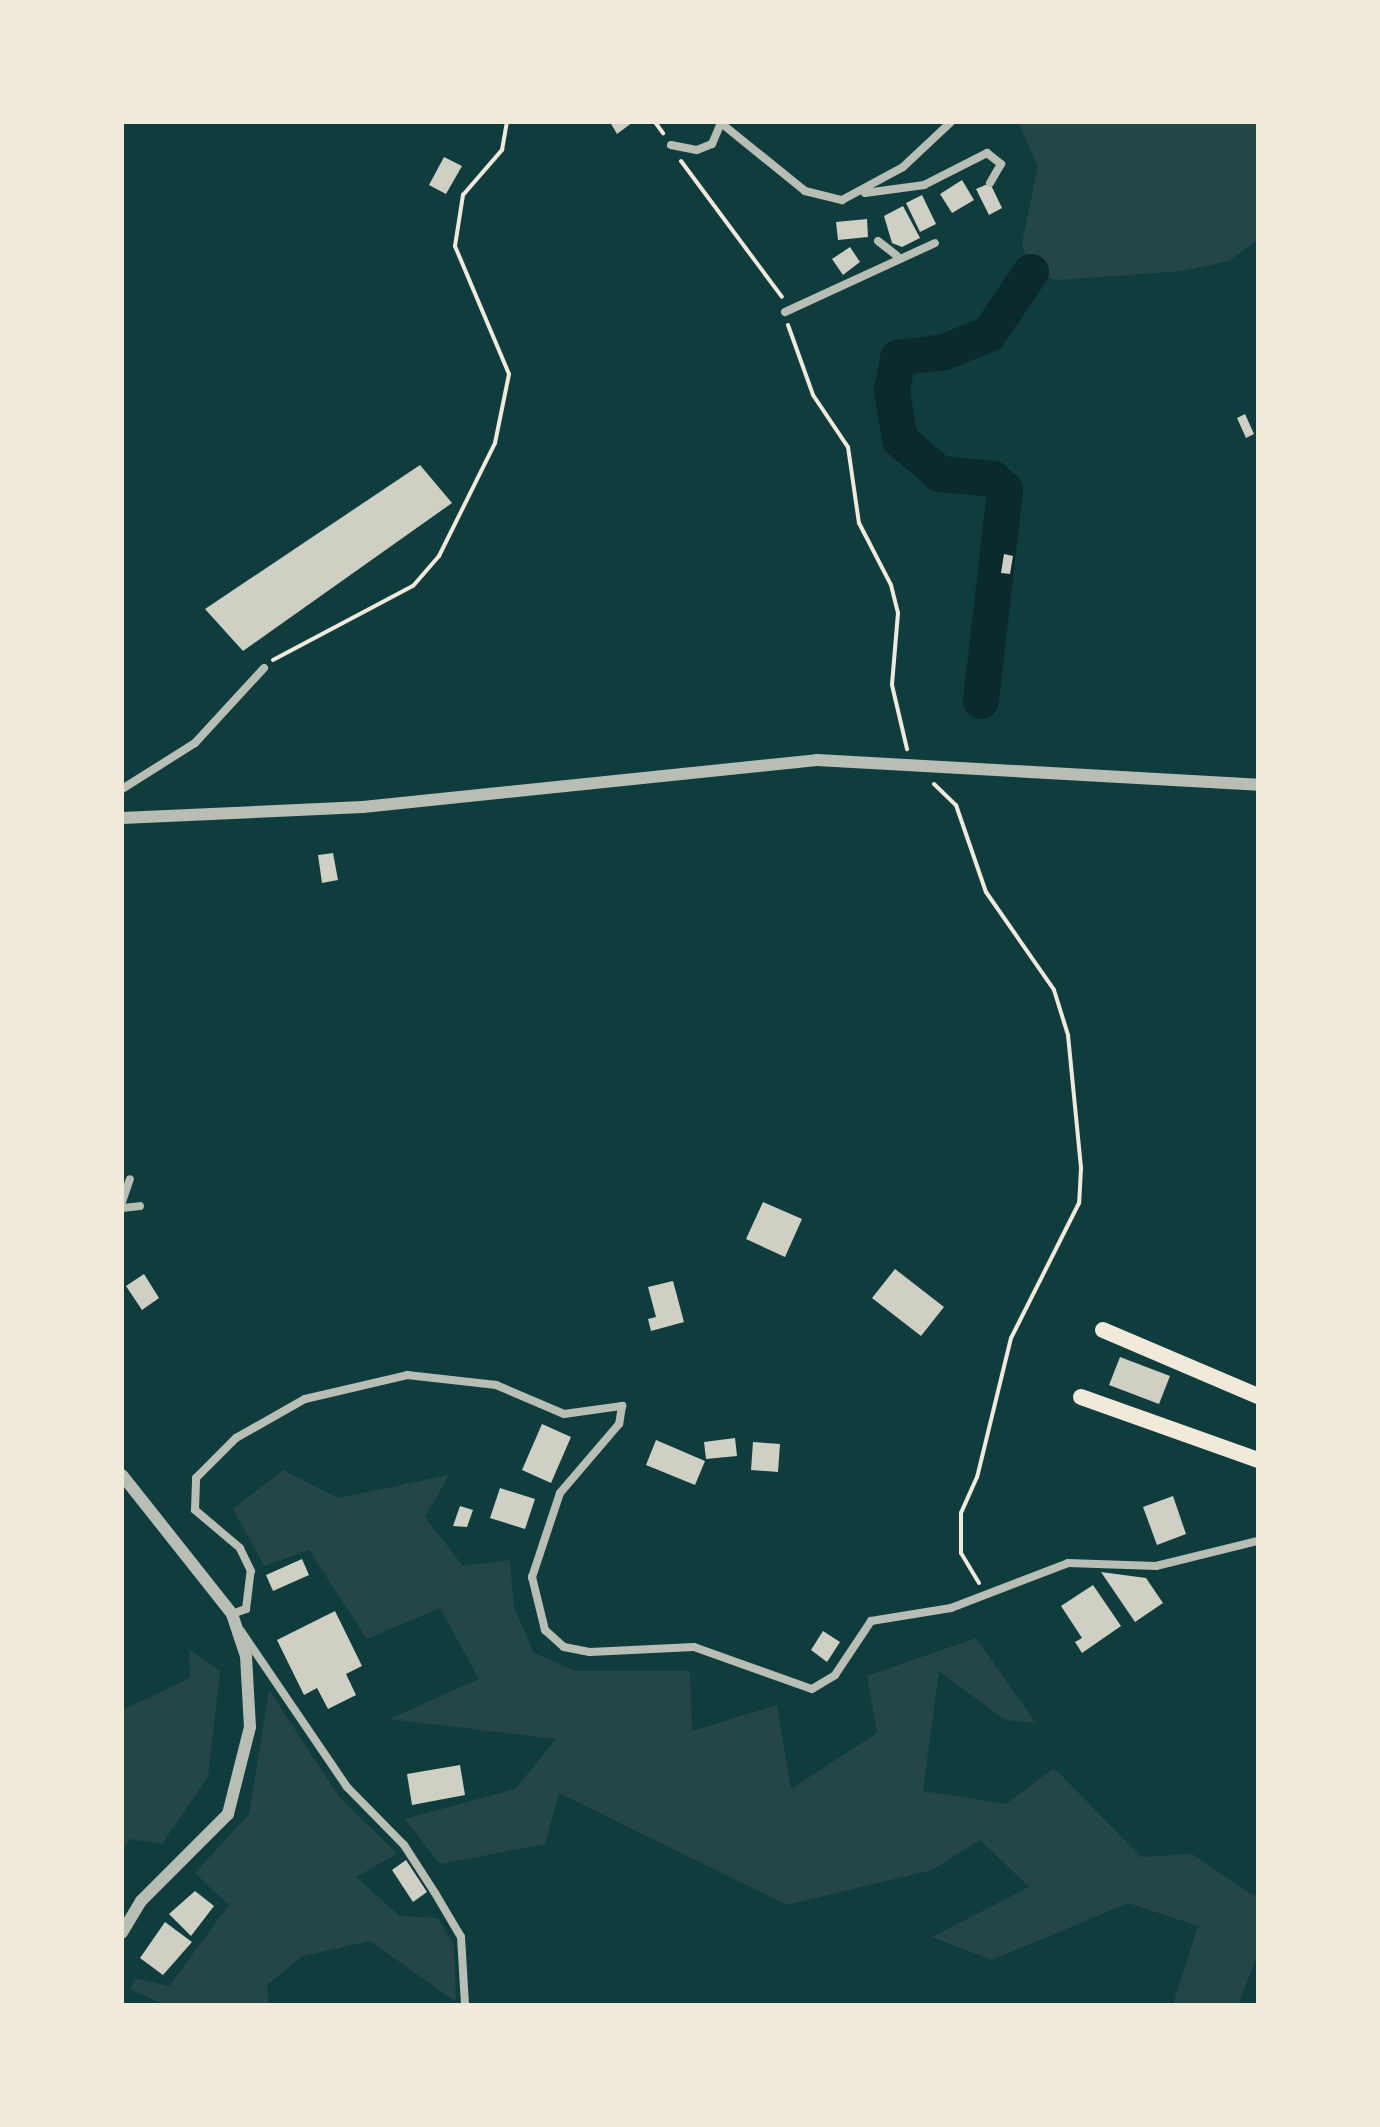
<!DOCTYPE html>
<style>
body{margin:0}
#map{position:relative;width:1380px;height:2127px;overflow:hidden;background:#0f3d3e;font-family:Manrope,sans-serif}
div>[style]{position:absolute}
.green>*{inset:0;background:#244646}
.river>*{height:36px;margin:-18px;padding:0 18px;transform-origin:18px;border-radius:18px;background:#0a2a2b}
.building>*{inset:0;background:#cfcfc3}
.path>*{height:4px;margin:-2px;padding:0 2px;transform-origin:2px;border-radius:2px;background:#f1e9da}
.minor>*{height:8px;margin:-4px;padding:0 4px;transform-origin:4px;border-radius:4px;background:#b8beb3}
.tertiary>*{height:12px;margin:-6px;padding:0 6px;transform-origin:6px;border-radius:6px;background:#b8beb3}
.trunk>*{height:16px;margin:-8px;padding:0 8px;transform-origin:8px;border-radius:8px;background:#f1e9da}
span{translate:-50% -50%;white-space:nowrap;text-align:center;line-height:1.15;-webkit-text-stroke:8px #f1e9da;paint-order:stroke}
.frame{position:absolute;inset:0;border:124px solid #f1e9da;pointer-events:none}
</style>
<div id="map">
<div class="green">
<i style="clip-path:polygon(1018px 122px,1258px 122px,1258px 239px,1229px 261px,1183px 271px,1057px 280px,1031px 272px,1022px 244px,1038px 166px)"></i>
<i style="clip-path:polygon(283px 1470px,338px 1498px,449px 1475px,425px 1517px,463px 1566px,510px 1560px,514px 1608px,534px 1653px,576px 1671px,690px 1671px,692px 1731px,777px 1705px,791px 1789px,877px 1733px,867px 1676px,976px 1638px,1036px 1723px,1005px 1720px,939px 1671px,923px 1791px,1006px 1804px,1054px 1768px,1141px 1857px,1192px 1854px,1258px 1899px,1258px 1954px,1238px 2005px,1173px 2005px,1198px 1926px,1128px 1903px,992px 1960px,932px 1937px,1029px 1887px,980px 1840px,932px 1870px,787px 1905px,559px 1793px,545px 1844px,440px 1864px,405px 1819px,515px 1789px,556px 1739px,389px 1719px,479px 1679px,440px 1608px,367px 1639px,309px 1550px,264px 1566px,233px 1509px)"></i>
<i style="clip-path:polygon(189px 1649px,220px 1671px,208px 1777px,162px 1844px,130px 1839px,122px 1851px,122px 1710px,190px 1678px)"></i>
<i style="clip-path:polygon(269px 1690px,340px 1798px,397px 1854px,356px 1877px,400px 1916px,438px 1918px,454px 1946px,456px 2002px,370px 1941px,303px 1956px,267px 1985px,269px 2005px,165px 2005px,130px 1989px,135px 1978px,169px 1986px,229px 1905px,195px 1873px,249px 1814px)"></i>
</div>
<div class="river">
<i style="left:981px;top:701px;width:212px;rotate:-83.5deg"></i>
<i style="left:1005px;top:490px;width:16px;rotate:-137deg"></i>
<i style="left:993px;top:479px;width:53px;rotate:-174.6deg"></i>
<i style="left:940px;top:474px;width:52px;rotate:-139.6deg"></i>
<i style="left:900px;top:440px;width:51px;rotate:-99.1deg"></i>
<i style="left:892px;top:390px;width:33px;rotate:-79deg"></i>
<i style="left:898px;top:358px;width:46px;rotate:-7.4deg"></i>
<i style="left:944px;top:352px;width:48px;rotate:-21.8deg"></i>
<i style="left:989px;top:334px;width:75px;rotate:-55.9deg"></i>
</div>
<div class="building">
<i style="clip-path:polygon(610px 122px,633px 122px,617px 134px)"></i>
<i style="clip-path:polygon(444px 157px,462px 166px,446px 194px,429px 185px)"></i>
<i style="clip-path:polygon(962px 180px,974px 200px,952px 213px,940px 194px)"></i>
<i style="clip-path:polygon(990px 183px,1002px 208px,989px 215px,976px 189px)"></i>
<i style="clip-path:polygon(922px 195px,936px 224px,920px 232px,906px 203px)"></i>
<i style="clip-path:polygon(903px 206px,920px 238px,902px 247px,892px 243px,884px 216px)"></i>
<i style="clip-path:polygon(867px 219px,868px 237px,838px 240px,836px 222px)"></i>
<i style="clip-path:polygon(850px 247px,860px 262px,843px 275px,832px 259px)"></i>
<i style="clip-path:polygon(1245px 414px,1254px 434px,1246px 438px,1237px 418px)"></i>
<i style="clip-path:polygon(420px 465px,452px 503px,243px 651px,205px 609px)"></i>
<i style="clip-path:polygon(1004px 554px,1013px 556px,1010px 574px,1001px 573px)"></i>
<i style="clip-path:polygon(333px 853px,338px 880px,322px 883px,318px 855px)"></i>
<i style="clip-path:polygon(763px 1202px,802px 1219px,785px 1257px,746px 1239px)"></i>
<i style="clip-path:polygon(895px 1269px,944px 1307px,921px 1336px,872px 1298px)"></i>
<i style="clip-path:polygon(144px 1274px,159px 1298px,142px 1310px,126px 1286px)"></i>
<i style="clip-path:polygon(673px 1281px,684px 1322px,651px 1331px,648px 1319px,656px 1317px,648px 1287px)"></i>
<i style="clip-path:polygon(1120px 1357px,1170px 1376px,1159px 1404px,1109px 1385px)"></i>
<i style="clip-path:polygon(542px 1424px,571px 1437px,551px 1483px,522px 1470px)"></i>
<i style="clip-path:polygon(735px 1438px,737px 1456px,706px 1459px,704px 1442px)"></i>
<i style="clip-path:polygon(656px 1440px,705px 1461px,695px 1485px,646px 1465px)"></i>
<i style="clip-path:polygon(753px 1442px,780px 1444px,778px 1472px,751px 1470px)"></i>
<i style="clip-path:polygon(500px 1488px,535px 1499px,525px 1529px,490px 1518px)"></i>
<i style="clip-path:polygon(1173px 1496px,1186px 1534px,1157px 1545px,1143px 1507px)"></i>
<i style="clip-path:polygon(460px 1506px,473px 1510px,467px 1527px,453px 1526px)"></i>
<i style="clip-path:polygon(302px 1559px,309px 1575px,273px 1591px,266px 1575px)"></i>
<i style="clip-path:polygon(1101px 1572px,1146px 1578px,1163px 1603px,1135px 1622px)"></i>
<i style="clip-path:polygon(1093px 1585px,1121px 1626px,1082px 1653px,1075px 1642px,1082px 1638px,1061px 1606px)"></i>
<i style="clip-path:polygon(335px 1611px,362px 1666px,346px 1674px,356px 1695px,328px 1709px,317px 1688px,304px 1695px,277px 1640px)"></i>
<i style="clip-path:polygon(823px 1631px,840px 1642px,827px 1662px,811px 1650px)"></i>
<i style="clip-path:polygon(460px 1765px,465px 1795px,412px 1805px,407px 1774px)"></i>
<i style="clip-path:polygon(406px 1860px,427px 1892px,413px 1902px,392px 1870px)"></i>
<i style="clip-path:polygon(195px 1891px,214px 1906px,191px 1936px,169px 1914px)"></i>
<i style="clip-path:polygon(165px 1922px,192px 1942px,163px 1975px,140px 1958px)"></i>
</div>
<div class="path">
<i style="left:655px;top:122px;width:14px;rotate:54deg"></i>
<i style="left:681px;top:161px;width:169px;rotate:53.4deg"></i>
<i style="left:788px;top:325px;width:74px;rotate:70.3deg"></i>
<i style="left:813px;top:395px;width:63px;rotate:56.1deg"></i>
<i style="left:848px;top:447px;width:77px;rotate:81.8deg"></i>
<i style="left:859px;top:523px;width:70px;rotate:62.7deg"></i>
<i style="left:891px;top:585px;width:29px;rotate:76deg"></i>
<i style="left:898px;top:613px;width:72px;rotate:94.8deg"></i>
<i style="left:892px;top:685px;width:66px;rotate:76.8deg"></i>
<i style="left:273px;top:660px;width:158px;rotate:-27.9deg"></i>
<i style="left:413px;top:586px;width:40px;rotate:-49deg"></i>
<i style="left:439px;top:556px;width:126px;rotate:-63.6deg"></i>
<i style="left:495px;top:443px;width:70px;rotate:-78.5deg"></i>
<i style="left:509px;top:374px;width:139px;rotate:-112.9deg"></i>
<i style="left:455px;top:246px;width:52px;rotate:-81.1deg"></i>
<i style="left:463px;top:195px;width:60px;rotate:-49.1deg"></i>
<i style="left:502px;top:150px;width:28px;rotate:-80deg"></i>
<i style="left:934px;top:784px;width:30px;rotate:44deg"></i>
<i style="left:956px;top:805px;width:92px;rotate:71deg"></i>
<i style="left:986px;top:892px;width:119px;rotate:55.2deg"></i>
<i style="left:1054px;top:990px;width:47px;rotate:72.7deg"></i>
<i style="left:1068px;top:1035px;width:134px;rotate:84.4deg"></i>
<i style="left:1081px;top:1168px;width:35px;rotate:93deg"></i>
<i style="left:1079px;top:1203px;width:151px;rotate:116.7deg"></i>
<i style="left:1011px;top:1338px;width:143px;rotate:103.7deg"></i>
<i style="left:977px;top:1477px;width:39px;rotate:114deg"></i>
<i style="left:961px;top:1513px;width:40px;rotate:90deg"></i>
<i style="left:961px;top:1553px;width:35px;rotate:59deg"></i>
</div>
<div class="minor">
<i style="left:671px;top:145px;width:26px;rotate:11deg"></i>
<i style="left:697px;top:150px;width:16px;rotate:-22deg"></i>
<i style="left:712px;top:144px;width:23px;rotate:-67deg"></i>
<i style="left:721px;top:123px;width:108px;rotate:39deg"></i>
<i style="left:805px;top:191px;width:38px;rotate:14deg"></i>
<i style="left:842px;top:200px;width:69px;rotate:-28.4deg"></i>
<i style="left:903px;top:167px;width:66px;rotate:-43.2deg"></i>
<i style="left:865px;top:193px;width:60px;rotate:-7.7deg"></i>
<i style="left:924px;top:185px;width:71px;rotate:-26.9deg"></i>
<i style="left:987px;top:153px;width:18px;rotate:38deg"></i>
<i style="left:1001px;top:164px;width:22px;rotate:120deg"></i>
<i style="left:878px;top:241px;width:24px;rotate:38deg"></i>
<i style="left:785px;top:312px;width:165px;rotate:-24.7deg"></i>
<i style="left:122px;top:789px;width:86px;rotate:-32.2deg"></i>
<i style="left:195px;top:743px;width:102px;rotate:-47.4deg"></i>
<i style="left:122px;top:1202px;width:24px;rotate:-71deg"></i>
<i style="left:122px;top:1208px;width:18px;rotate:-6deg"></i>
<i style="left:232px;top:1614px;width:15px;rotate:-20deg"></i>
<i style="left:246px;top:1609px;width:38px;rotate:-83deg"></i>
<i style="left:251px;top:1571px;width:25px;rotate:-116deg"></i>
<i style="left:240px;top:1548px;width:59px;rotate:-139.8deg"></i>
<i style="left:195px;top:1510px;width:32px;rotate:-88deg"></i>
<i style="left:196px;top:1478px;width:57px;rotate:-45deg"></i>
<i style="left:236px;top:1438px;width:79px;rotate:-29.5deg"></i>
<i style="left:305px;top:1399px;width:105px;rotate:-13.2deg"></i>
<i style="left:407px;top:1375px;width:90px;rotate:6.4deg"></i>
<i style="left:496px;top:1385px;width:74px;rotate:23.1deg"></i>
<i style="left:564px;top:1414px;width:59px;rotate:-7.9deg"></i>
<i style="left:622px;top:1406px;width:18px;rotate:99deg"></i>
<i style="left:619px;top:1424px;width:91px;rotate:130.5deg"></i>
<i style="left:560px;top:1493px;width:89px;rotate:108.4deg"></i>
<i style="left:532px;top:1577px;width:55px;rotate:76.2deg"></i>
<i style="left:545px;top:1630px;width:25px;rotate:42deg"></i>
<i style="left:564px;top:1647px;width:26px;rotate:11deg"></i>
<i style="left:590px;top:1652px;width:104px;rotate:-2.8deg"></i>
<i style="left:694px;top:1647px;width:125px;rotate:19.6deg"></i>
<i style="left:812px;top:1689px;width:27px;rotate:-31deg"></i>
<i style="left:835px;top:1675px;width:65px;rotate:-56.3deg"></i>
<i style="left:871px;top:1621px;width:81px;rotate:-9.2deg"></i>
<i style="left:951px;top:1608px;width:125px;rotate:-21deg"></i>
<i style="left:1068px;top:1563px;width:88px;rotate:2deg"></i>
<i style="left:1156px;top:1566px;width:105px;rotate:-13.8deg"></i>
<i style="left:241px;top:1631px;width:189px;rotate:55.8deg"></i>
<i style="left:347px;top:1787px;width:81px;rotate:45.5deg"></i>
<i style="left:404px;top:1845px;width:57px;rotate:57.1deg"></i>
<i style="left:435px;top:1893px;width:51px;rotate:59.4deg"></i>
<i style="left:461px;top:1937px;width:68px;rotate:86.6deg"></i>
</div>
<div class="tertiary">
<i style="left:122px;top:818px;width:241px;rotate:-2.6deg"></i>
<i style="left:363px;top:807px;width:456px;rotate:-5.9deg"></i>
<i style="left:817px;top:760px;width:442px;rotate:3.2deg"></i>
<i style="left:122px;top:1475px;width:177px;rotate:51.6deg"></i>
<i style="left:232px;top:1614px;width:44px;rotate:71.6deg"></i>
<i style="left:246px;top:1656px;width:71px;rotate:86.8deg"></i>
<i style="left:250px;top:1727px;width:90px;rotate:104.2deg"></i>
<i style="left:228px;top:1814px;width:123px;rotate:135deg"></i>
<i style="left:141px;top:1901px;width:37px;rotate:121deg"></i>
</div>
<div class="trunk">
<i style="left:1103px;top:1330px;width:168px;rotate:23.1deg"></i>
<i style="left:1081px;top:1397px;width:188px;rotate:19.6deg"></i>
</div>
<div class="frame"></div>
</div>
